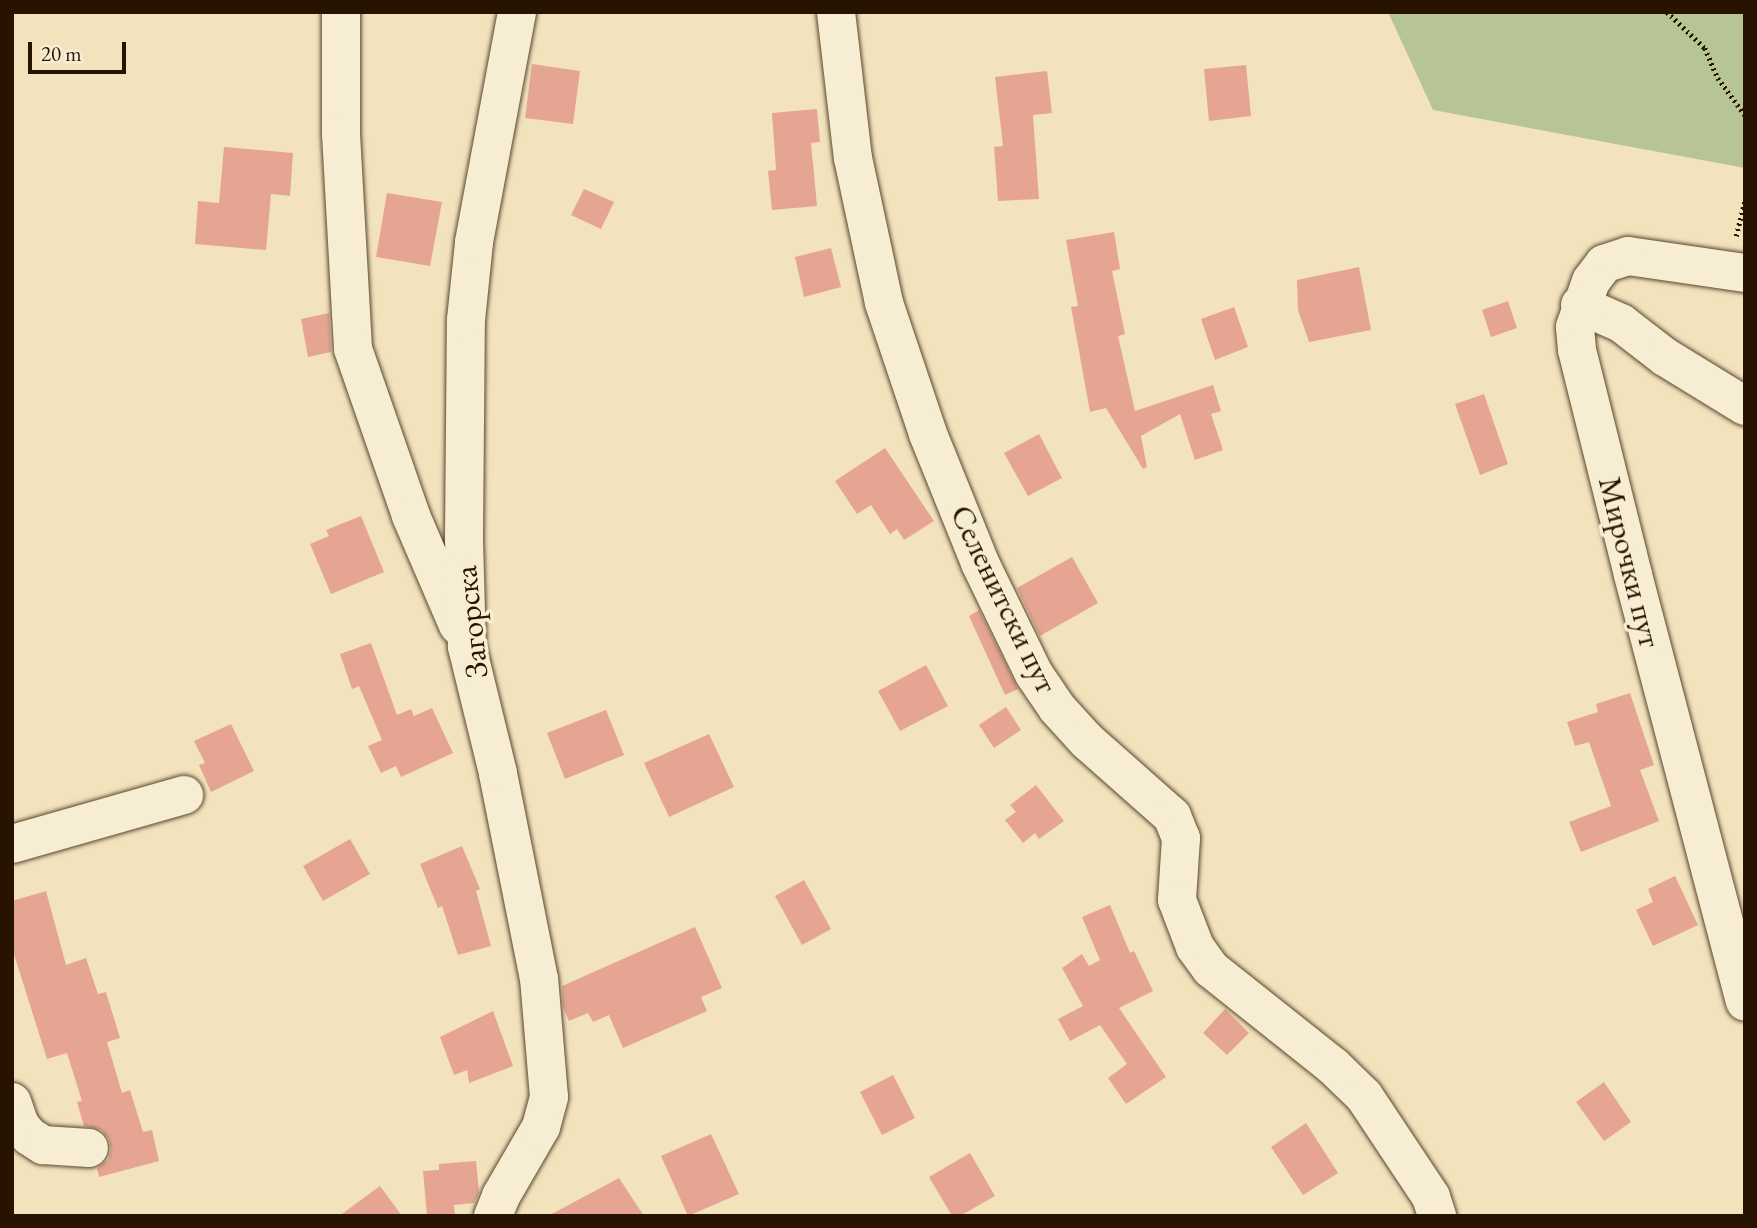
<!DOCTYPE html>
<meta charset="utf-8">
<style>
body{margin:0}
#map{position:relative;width:1757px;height:1228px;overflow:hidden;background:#f2e3bc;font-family:"EB Garamond",serif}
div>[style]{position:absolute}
.green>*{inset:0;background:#b7c493}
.building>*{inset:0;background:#e6a593}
.path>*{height:4.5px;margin-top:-2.25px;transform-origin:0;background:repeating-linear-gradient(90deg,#271300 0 2px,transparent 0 5.5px)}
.roads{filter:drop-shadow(0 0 2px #5a472f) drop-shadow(0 0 2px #5a472f)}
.minor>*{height:38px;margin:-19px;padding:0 19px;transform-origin:19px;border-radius:19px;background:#f7edd3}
span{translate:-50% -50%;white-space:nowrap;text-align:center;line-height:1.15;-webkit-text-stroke:7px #f7edd3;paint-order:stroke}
.street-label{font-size:32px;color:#271300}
.frame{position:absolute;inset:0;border:14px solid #271300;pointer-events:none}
.scale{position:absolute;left:28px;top:42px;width:98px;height:32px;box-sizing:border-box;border:4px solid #271300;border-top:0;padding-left:9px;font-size:21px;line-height:24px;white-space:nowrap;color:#271300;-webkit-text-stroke:5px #f7edd3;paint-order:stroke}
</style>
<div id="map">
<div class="green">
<i style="clip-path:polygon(1388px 12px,1745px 12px,1745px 168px,1433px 110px)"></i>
</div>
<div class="building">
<i style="clip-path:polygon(532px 64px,580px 71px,573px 124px,525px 118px)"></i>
<i style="clip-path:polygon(1246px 65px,1251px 116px,1209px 121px,1204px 69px)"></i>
<i style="clip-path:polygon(1047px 71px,1052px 113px,1033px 115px,1039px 199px,998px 201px,994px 147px,1003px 146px,995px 77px)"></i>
<i style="clip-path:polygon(817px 109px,820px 142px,811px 143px,817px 206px,772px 210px,768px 171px,776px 170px,772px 113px)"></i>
<i style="clip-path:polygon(224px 147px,293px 153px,290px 196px,271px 194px,266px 250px,195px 244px,198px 201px,219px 203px)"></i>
<i style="clip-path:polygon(584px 189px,614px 202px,601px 229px,571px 215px)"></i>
<i style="clip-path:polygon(387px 193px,442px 202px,430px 266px,376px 257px)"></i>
<i style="clip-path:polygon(1114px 232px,1120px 269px,1112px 271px,1125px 334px,1118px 336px,1135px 411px,1213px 385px,1221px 411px,1211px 414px,1223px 450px,1195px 460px,1180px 414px,1141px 436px,1147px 467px,1143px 469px,1106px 408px,1090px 412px,1071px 307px,1078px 306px,1066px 240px)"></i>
<i style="clip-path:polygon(831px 248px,841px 287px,804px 297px,795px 257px)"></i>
<i style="clip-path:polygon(1359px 267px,1371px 330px,1309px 342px,1298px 310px,1297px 280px)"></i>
<i style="clip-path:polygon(1508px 301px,1517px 328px,1491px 337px,1482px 310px)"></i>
<i style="clip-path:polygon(1234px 307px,1248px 347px,1215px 360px,1201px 319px)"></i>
<i style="clip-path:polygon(329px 313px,331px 352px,308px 357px,301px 319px)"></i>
<i style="clip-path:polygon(1484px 394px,1508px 464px,1480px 475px,1455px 404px)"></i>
<i style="clip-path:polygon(1039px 434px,1062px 478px,1028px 496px,1004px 453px)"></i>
<i style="clip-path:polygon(885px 448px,934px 521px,904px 540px,897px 529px,890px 534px,871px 505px,857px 514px,835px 481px)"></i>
<i style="clip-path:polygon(361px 516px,384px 572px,331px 594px,310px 544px,329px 536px,326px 530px)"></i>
<i style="clip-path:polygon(1072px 557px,1098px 603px,1040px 636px,1017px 588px)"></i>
<i style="clip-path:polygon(979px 610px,1018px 689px,1005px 695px,969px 616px)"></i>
<i style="clip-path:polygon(371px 643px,397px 715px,411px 709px,414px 716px,432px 708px,453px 753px,401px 777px,396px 766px,381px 773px,368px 746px,382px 740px,359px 686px,352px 689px,340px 654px)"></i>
<i style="clip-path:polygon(926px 665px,948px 706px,900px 731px,878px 691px)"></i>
<i style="clip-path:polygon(1630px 693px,1654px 765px,1640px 770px,1659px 821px,1581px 852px,1569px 822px,1611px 806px,1589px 742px,1575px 746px,1567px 722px,1598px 712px,1596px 704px)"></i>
<i style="clip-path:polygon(1006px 707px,1021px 730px,994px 748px,979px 725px)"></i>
<i style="clip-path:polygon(606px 710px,624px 755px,565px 779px,547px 733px)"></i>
<i style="clip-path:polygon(231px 724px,254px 771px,211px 792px,199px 765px,205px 763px,194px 741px)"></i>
<i style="clip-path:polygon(709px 734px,734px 787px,669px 817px,644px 763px)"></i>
<i style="clip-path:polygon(1036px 785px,1064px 821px,1039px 839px,1035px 833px,1023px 843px,1005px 820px,1016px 812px,1010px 805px)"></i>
<i style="clip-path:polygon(350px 839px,370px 874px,323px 901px,303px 866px)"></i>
<i style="clip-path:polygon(462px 846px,480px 889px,476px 891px,491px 946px,458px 955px,442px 906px,438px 908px,420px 864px)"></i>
<i style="clip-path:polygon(1675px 876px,1698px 925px,1653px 946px,1636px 910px,1653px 902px,1648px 889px)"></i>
<i style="clip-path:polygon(804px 880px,831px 929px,802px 945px,775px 896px)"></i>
<i style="clip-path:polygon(46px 891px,66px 965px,86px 958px,98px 994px,106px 992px,120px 1038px,107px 1042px,122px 1093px,130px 1090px,143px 1132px,152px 1130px,159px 1161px,99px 1177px,97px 1168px,108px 1160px,111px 1150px,109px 1139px,101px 1130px,84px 1126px,77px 1102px,82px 1101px,67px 1053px,47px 1059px,12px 948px,12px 901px)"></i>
<i style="clip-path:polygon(1110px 905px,1130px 953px,1134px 951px,1153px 991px,1119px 1008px,1166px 1077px,1126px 1104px,1108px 1078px,1127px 1064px,1100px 1025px,1070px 1041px,1058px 1019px,1083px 1006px,1062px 968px,1082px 954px,1089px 966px,1100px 960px,1082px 917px)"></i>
<i style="clip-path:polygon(695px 927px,722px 988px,701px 997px,707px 1011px,623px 1048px,609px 1015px,593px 1022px,588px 1013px,569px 1021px,563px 1007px,562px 986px)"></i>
<i style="clip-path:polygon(1225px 1009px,1249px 1033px,1227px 1055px,1203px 1033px)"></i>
<i style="clip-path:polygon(493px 1011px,513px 1066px,469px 1083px,467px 1070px,454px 1075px,440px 1037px)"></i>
<i style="clip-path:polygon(893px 1075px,915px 1118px,882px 1135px,860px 1092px)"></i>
<i style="clip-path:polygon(1604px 1082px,1631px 1122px,1604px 1141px,1576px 1102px)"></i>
<i style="clip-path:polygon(1306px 1123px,1338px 1173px,1303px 1195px,1271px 1147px)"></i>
<i style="clip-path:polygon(711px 1134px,739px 1194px,688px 1216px,661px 1156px)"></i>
<i style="clip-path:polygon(970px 1153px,995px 1196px,960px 1216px,952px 1216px,929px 1177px)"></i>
<i style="clip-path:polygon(476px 1161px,479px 1193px,474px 1203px,454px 1205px,455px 1216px,427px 1216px,423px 1171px,439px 1170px,439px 1164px)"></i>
<i style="clip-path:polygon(619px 1178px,644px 1216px,548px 1216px)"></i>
<i style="clip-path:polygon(380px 1186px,402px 1216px,339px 1216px)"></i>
</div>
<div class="path">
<i style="left:1667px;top:12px;width:52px;rotate:43.5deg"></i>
<i style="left:1705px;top:48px;width:33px;rotate:67deg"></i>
<i style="left:1718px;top:78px;width:46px;rotate:53.9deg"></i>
<i style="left:1736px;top:236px;width:37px;rotate:-76deg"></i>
</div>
<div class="roads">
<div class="minor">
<i style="left:341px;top:12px;width:122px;rotate:90deg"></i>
<i style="left:341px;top:134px;width:215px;rotate:86.8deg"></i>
<i style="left:353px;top:349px;width:177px;rotate:70.8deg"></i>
<i style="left:411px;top:516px;width:119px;rotate:66.7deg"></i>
<i style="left:836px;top:12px;width:147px;rotate:83.4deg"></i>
<i style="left:853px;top:158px;width:148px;rotate:77.9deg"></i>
<i style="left:884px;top:303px;width:138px;rotate:71.4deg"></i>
<i style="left:928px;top:434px;width:139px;rotate:68deg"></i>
<i style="left:980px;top:563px;width:123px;rotate:64.1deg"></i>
<i style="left:1034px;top:674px;width:41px;rotate:55.9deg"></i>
<i style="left:1057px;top:708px;width:43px;rotate:47.8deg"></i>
<i style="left:1086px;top:740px;width:115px;rotate:41.5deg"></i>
<i style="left:1172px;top:816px;width:24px;rotate:68deg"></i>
<i style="left:1181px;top:838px;width:62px;rotate:93.7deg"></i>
<i style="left:1177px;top:900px;width:50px;rotate:69deg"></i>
<i style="left:1195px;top:947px;width:27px;rotate:54deg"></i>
<i style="left:1211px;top:969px;width:156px;rotate:38.5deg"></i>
<i style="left:1333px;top:1066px;width:43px;rotate:44.1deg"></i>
<i style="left:1364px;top:1096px;width:121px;rotate:56.4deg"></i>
<i style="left:1431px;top:1197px;width:20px;rotate:72deg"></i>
<i style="left:1745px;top:273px;width:118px;rotate:-171.7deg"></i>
<i style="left:1628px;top:256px;width:25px;rotate:162deg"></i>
<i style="left:1604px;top:264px;width:21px;rotate:127deg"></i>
<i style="left:1591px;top:281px;width:49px;rotate:109.2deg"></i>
<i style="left:1575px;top:327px;width:23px;rotate:85deg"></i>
<i style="left:1577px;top:350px;width:232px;rotate:76deg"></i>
<i style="left:1633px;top:575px;width:441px;rotate:75.3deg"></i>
<i style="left:1580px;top:305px;width:45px;rotate:23.7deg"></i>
<i style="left:1621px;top:323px;width:56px;rotate:37.7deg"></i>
<i style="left:1665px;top:357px;width:94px;rotate:31.5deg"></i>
<i style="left:12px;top:844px;width:179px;rotate:-15.9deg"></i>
<i style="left:12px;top:1102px;width:24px;rotate:71deg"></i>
<i style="left:20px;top:1125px;width:14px;rotate:51deg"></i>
<i style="left:29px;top:1136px;width:17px;rotate:33deg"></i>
<i style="left:43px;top:1145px;width:46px;rotate:3.7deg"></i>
<i style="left:493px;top:1216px;width:22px;rotate:-68deg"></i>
<i style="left:501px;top:1196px;width:80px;rotate:-59.9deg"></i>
<i style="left:541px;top:1127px;width:31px;rotate:-75deg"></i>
<i style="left:549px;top:1097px;width:118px;rotate:-94.8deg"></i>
<i style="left:539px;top:979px;width:210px;rotate:-101.3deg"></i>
<i style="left:498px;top:773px;width:130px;rotate:-103.8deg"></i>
<i style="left:467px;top:647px;width:110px;rotate:-91.6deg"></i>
<i style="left:464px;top:537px;width:217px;rotate:-89.5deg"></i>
<i style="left:466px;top:320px;width:78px;rotate:-84.1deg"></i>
<i style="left:474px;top:242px;width:234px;rotate:-79.4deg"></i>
</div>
</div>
<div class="street-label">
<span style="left:1630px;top:562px;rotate:76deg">Мирочки пут</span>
<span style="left:1004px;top:599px;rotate:64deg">Селенитски пут</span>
<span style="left:471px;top:622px;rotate:-96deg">Загорска</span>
</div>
<div class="frame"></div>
<div class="scale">20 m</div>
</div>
